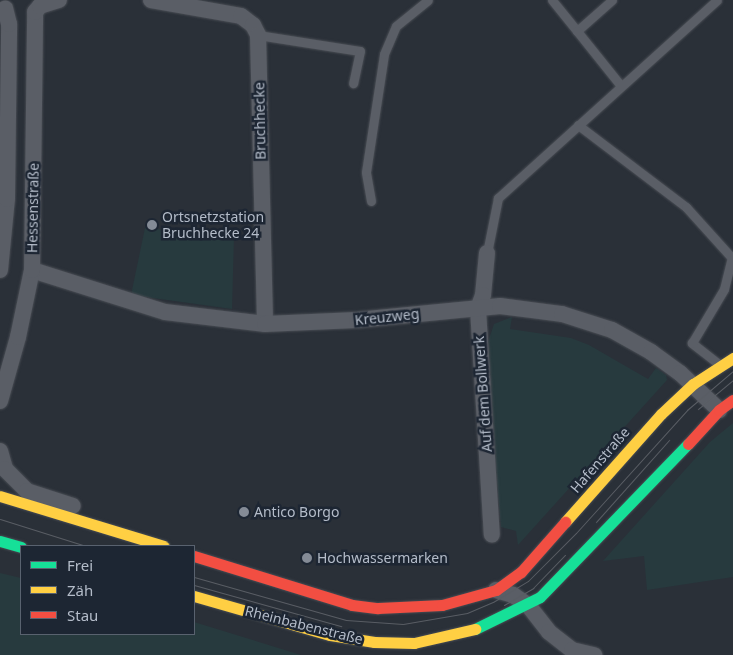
<!DOCTYPE html>
<meta charset="utf-8">
<style>
body{margin:0}
#map{position:relative;width:733px;height:655px;overflow:hidden;background:#2a3038;font-family:"Noto Sans",sans-serif}
div>[style]{position:absolute}
.green>*{inset:0;background:#273a3e}
.roads{filter:drop-shadow(0 0 1px #484c53) drop-shadow(0 0 1px #484c53)}
.lane>*{height:9px;margin:-4.5px;padding:0 4.5px;transform-origin:4.5px;border-radius:4.5px;background:#5a5e66}
.street>*{height:16px;margin:-8px;padding:0 8px;transform-origin:8px;border-radius:8px;background:#5a5e66}
.fast>*{height:11px;margin:-5.5px;padding:0 5.5px;transform-origin:5.5px;border-radius:5.5px;background:#16e098}
.slow>*{height:11px;margin:-5.5px;padding:0 5.5px;transform-origin:5.5px;border-radius:5.5px;background:#ffcf43}
.jam>*{height:11px;margin:-5.5px;padding:0 5.5px;transform-origin:5.5px;border-radius:5.5px;background:#f24e42}
.tram>*{height:1px;margin:-0.5px;padding:0 0.5px;transform-origin:0.5px;border-radius:0.5px;background:#595d64}
.dots>*{width:14px;height:14px;translate:-50% -50%;box-sizing:border-box;border:2px solid #1d2633;border-radius:50%}
span{translate:-50% -50%;white-space:nowrap;text-align:center;line-height:1.15;-webkit-text-stroke:5px #1d2633;paint-order:stroke}
.street-label{font-size:14px;color:#b4bcc9}
.poi-label{font-size:14px;color:#b4bcc9}
.left{translate:0 -50%;text-align:left}
.legend{position:absolute;left:20px;top:545px;width:175px;height:90px;box-sizing:border-box;background:#1d2633;border:1px solid #59626f;margin:0;padding:6px 9px;list-style:none;font-size:15px;color:#b4bcc9}
.legend li{display:flex;align-items:center;gap:10px;height:25px}
.legend b{width:25px;border:1px solid #59626f}
</style>
<div id="map">
<div class="green">
<i style="clip-path:polygon(145px 228px,234px 236px,232px 309px,131px 295px)"></i>
<i style="clip-path:polygon(512px 317px,510px 329px,571px 338px,589px 345px,648px 379px,656px 368px,666px 375px,667px 380px,518px 545px,516px 531px,501px 527px,484px 340px,489px 339px,494px 324px)"></i>
<i style="clip-path:polygon(733px 423px,733px 577px,647px 590px,644px 556px,603px 561px,710px 442px)"></i>
<i style="clip-path:polygon(0 573px,21px 578px,21px 634px,194px 634px,194px 622px,301px 655px,0 655px)"></i>
</div>
<div class="roads">
<div class="lane">
<i style="left:552px;top:0;width:40px;rotate:51deg"></i>
<i style="left:612px;top:0;width:47px;rotate:138.5deg"></i>
<i style="left:577px;top:31px;width:70px;rotate:51.3deg"></i>
<i style="left:258px;top:35px;width:103px;rotate:8.9deg"></i>
<i style="left:360px;top:51px;width:33px;rotate:102deg"></i>
<i style="left:578px;top:125px;width:136px;rotate:37.2deg"></i>
<i style="left:686px;top:207px;width:70px;rotate:47.9deg"></i>
<i style="left:371px;top:201px;width:29px;rotate:-100deg"></i>
<i style="left:366px;top:172px;width:119px;rotate:-81.3deg"></i>
<i style="left:384px;top:54px;width:30px;rotate:-67deg"></i>
<i style="left:396px;top:26px;width:41px;rotate:-39.1deg"></i>
<i style="left:487px;top:253px;width:56px;rotate:-78.7deg"></i>
<i style="left:498px;top:198px;width:295px;rotate:-42.1deg"></i>
<i style="left:720px;top:365px;width:36px;rotate:-142deg"></i>
<i style="left:692px;top:343px;width:63px;rotate:-59.3deg"></i>
<i style="left:724px;top:289px;width:30px;rotate:-76deg"></i>
</div>
<div class="street">
<i style="left:151px;top:0;width:91px;rotate:10.1deg"></i>
<i style="left:241px;top:16px;width:15px;rotate:37deg"></i>
<i style="left:253px;top:25px;width:11px;rotate:63deg"></i>
<i style="left:258px;top:35px;width:289px;rotate:88.6deg"></i>
<i style="left:487px;top:253px;width:42px;rotate:95.4deg"></i>
<i style="left:483px;top:295px;width:15px;rotate:110deg"></i>
<i style="left:478px;top:309px;width:226px;rotate:86.5deg"></i>
<i style="left:0;top:270px;width:71px;rotate:-84.4deg"></i>
<i style="left:7px;top:199px;width:175px;rotate:-89.3deg"></i>
<i style="left:9px;top:24px;width:16px;rotate:-104deg"></i>
<i style="left:32px;top:270px;width:139px;rotate:17.5deg"></i>
<i style="left:165px;top:312px;width:101px;rotate:6.8deg"></i>
<i style="left:265px;top:324px;width:92px;rotate:-2.5deg"></i>
<i style="left:357px;top:320px;width:144px;rotate:-5.6deg"></i>
<i style="left:500px;top:306px;width:63px;rotate:7.4deg"></i>
<i style="left:562px;top:314px;width:52px;rotate:17.7deg"></i>
<i style="left:612px;top:330px;width:45px;rotate:29.4deg"></i>
<i style="left:651px;top:352px;width:36px;rotate:36deg"></i>
<i style="left:680px;top:373px;width:54px;rotate:43.5deg"></i>
<i style="left:0;top:401px;width:66px;rotate:-74.3deg"></i>
<i style="left:18px;top:337px;width:68px;rotate:-78.2deg"></i>
<i style="left:32px;top:270px;width:258px;rotate:-89.3deg"></i>
<i style="left:35px;top:12px;width:8px;rotate:-50deg"></i>
<i style="left:40px;top:6px;width:20px;rotate:-18deg"></i>
<i style="left:0;top:451px;width:19px;rotate:74deg"></i>
<i style="left:5px;top:469px;width:31px;rotate:45deg"></i>
<i style="left:27px;top:491px;width:48px;rotate:18.1deg"></i>
<i style="left:496px;top:590px;width:18px;rotate:16deg"></i>
<i style="left:513px;top:595px;width:18px;rotate:34deg"></i>
<i style="left:528px;top:605px;width:34px;rotate:52deg"></i>
<i style="left:549px;top:632px;width:29px;rotate:38deg"></i>
<i style="left:572px;top:650px;width:23px;rotate:13deg"></i>
</div>
<div class="fast">
<i style="left:0;top:541px;width:22px;rotate:16deg"></i>
<i style="left:475px;top:629px;width:72px;rotate:-26.2deg"></i>
<i style="left:540px;top:597px;width:213px;rotate:-46deg"></i>
</div>
<div class="slow">
<i style="left:0;top:496px;width:171px;rotate:17deg"></i>
<i style="left:565px;top:522px;width:144px;rotate:-48.4deg"></i>
<i style="left:661px;top:414px;width:44px;rotate:-43.2deg"></i>
<i style="left:693px;top:384px;width:48px;rotate:-33deg"></i>
<i style="left:194px;top:596px;width:141px;rotate:16deg"></i>
<i style="left:330px;top:635px;width:45px;rotate:9deg"></i>
<i style="left:374px;top:642px;width:40px;rotate:1.4deg"></i>
<i style="left:414px;top:643px;width:63px;rotate:-12.9deg"></i>
</div>
<div class="jam">
<i style="left:688px;top:444px;width:46px;rotate:-47.6deg"></i>
<i style="left:719px;top:410px;width:17px;rotate:-36deg"></i>
<i style="left:194px;top:556px;width:165px;rotate:17.2deg"></i>
<i style="left:352px;top:605px;width:26px;rotate:7deg"></i>
<i style="left:378px;top:608px;width:64px;rotate:-2.7deg"></i>
<i style="left:442px;top:605px;width:56px;rotate:-15.5deg"></i>
<i style="left:496px;top:590px;width:31px;rotate:-36deg"></i>
<i style="left:521px;top:572px;width:67px;rotate:-48.7deg"></i>
</div>
</div>
<div class="tram">
<i style="left:698px;top:409px;width:45px;rotate:-39.6deg"></i>
<i style="left:0;top:519px;width:90px;rotate:17.4deg"></i>
<i style="left:596px;top:522px;width:110px;rotate:-48.3deg"></i>
<i style="left:194px;top:577px;width:158px;rotate:15.8deg"></i>
<i style="left:346px;top:620px;width:57px;rotate:4deg"></i>
<i style="left:403px;top:624px;width:65px;rotate:-9.8deg"></i>
<i style="left:467px;top:613px;width:28px;rotate:-23deg"></i>
<i style="left:493px;top:602px;width:41px;rotate:-31deg"></i>
<i style="left:528px;top:581px;width:68px;rotate:-45deg"></i>
<i style="left:576px;top:533px;width:166px;rotate:-47.9deg"></i>
<i style="left:687px;top:410px;width:60px;rotate:-40.3deg"></i>
<i style="left:194px;top:585px;width:153px;rotate:15.6deg"></i>
<i style="left:504px;top:605px;width:34px;rotate:-30deg"></i>
<i style="left:533px;top:588px;width:46px;rotate:-45.9deg"></i>
</div>
<div class="dots">
<i style="left:152px;top:225px;background:#848b96"></i>
<i style="left:244px;top:512px;background:#848b96"></i>
<i style="left:307px;top:558px;background:#848b96"></i>
</div>
<div class="street-label">
<span style="left:260px;top:121px;rotate:-91deg">Bruchhecke</span>
<span style="left:33px;top:208px;rotate:-89deg">Hessenstraße</span>
<span style="left:387px;top:317px;rotate:-6deg">Kreuzweg</span>
<span style="left:483px;top:394px;rotate:-94deg">Auf dem Bollwerk</span>
<span style="left:600px;top:460px;rotate:-49deg">Hafenstraße</span>
<span style="left:304px;top:625px;rotate:14deg">Rheinbabenstraße</span>
</div>
<div class="poi-label">
<span class="left" style="left:162px;top:225px">Ortsnetzstation<br>Bruchhecke 24</span>
<span class="left" style="left:254px;top:512px">Antico Borgo</span>
<span class="left" style="left:317px;top:558px">Hochwassermarken</span>
</div>
<ul class="legend">
<li><b style="height:6px;background:#16e098"></b>Frei</li>
<li><b style="height:6px;background:#ffcf43"></b>Zäh</li>
<li><b style="height:6px;background:#f24e42"></b>Stau</li>
</ul>
</div>
